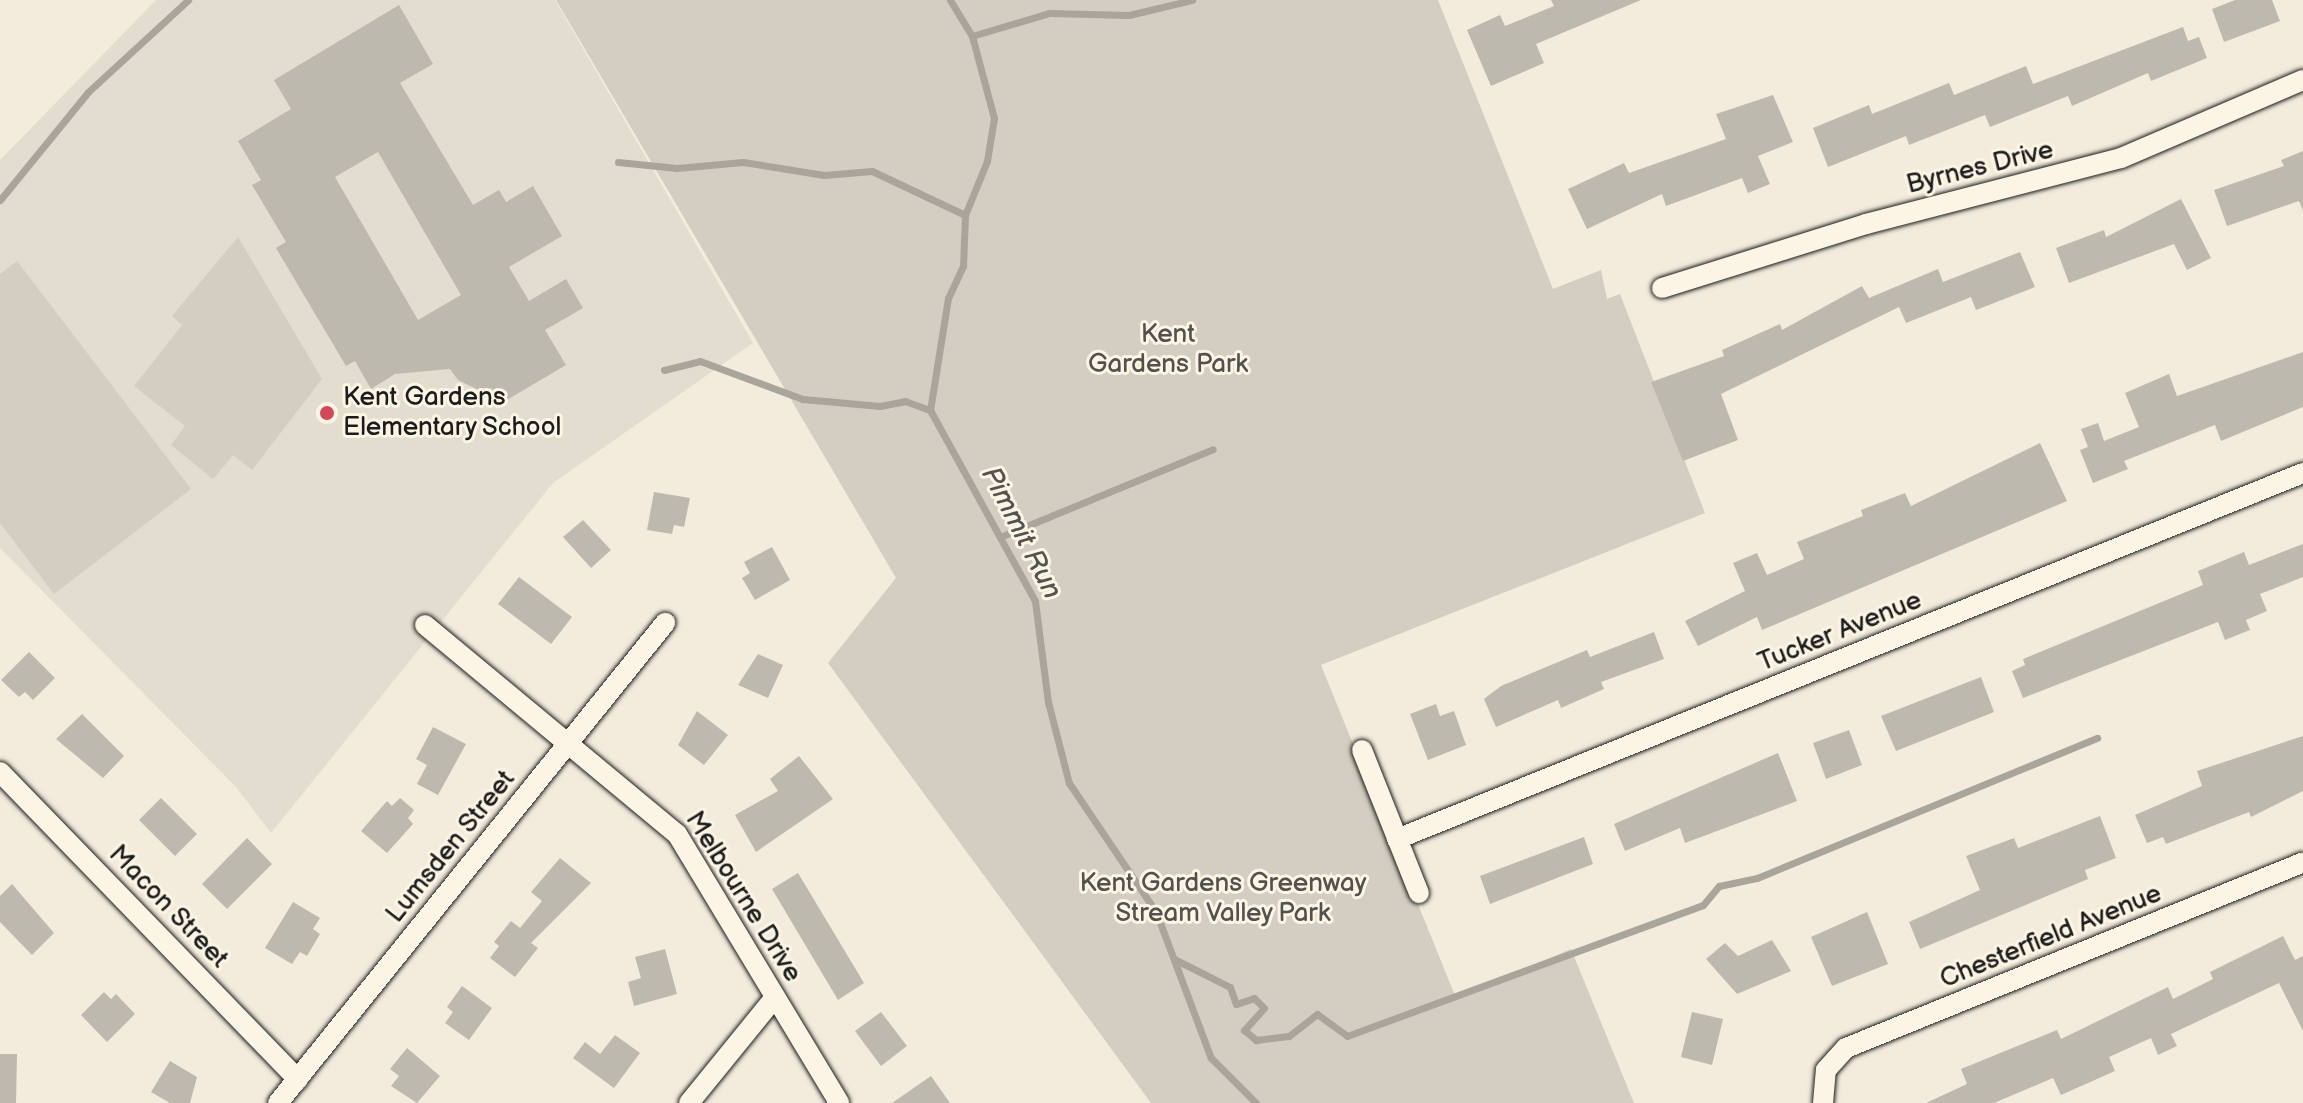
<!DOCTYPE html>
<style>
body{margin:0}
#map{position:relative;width:2303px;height:1103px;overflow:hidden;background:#f3ecdd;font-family:"Balsamiq Sans",sans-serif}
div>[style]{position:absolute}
.built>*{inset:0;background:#e3ddcf}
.green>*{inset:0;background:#d3cec1}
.stream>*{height:7px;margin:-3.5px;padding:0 3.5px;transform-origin:3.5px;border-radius:3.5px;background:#aaa59b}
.building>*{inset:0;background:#beb9ae}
.roads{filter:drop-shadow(0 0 2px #1c1c1c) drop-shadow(0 0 2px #1c1c1c)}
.minor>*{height:20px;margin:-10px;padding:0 10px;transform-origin:10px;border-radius:10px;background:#fcf5e5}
.dots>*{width:22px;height:22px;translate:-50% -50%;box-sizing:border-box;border:4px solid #fcf5e5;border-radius:50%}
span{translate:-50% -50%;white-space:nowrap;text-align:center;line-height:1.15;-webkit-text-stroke:6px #fcf5e5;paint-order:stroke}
.street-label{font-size:26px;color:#1c1c1c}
.park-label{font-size:26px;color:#53514e}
.poi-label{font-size:26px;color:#1c1c1c}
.left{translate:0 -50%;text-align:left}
.water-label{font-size:28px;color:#55534f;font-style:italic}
</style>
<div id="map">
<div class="built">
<i style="clip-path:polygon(156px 0,555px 0,753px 343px,553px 483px,271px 833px,236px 787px,0 548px,0 160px)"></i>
</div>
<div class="green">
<i style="clip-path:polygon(556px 0,1438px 0,1553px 289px,1601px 270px,1607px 299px,1620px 294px,1705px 513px,1321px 665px,1456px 998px,1571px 949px,1634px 1103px,1151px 1103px,828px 663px,896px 578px)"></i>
<i style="clip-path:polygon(238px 237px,322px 379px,252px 470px,233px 455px,213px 479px,171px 445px,185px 426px,134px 386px,182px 325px,172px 316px)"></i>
<i style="clip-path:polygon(17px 261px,191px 489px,54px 594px,0 523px,0 274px)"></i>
</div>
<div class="stream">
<i style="left:950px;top:0;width:42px;rotate:58.6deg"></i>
<i style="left:972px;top:36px;width:85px;rotate:75deg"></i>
<i style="left:994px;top:118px;width:44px;rotate:99.2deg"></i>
<i style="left:987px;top:161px;width:58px;rotate:112.2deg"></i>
<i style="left:965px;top:215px;width:51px;rotate:92.2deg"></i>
<i style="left:963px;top:266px;width:35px;rotate:115deg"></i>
<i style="left:948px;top:298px;width:113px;rotate:99.1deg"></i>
<i style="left:930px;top:410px;width:218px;rotate:61.2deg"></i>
<i style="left:1035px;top:601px;width:102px;rotate:82.7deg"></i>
<i style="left:1048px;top:702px;width:84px;rotate:75.5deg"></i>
<i style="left:1069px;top:783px;width:156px;rotate:56deg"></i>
<i style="left:1156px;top:912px;width:156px;rotate:69.4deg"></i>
<i style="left:1211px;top:1058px;width:64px;rotate:45deg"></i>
<i style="left:972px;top:36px;width:80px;rotate:-16.6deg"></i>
<i style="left:1049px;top:13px;width:80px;rotate:1.4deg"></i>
<i style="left:1129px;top:15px;width:65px;rotate:-13.4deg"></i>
<i style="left:618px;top:162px;width:59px;rotate:5.8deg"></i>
<i style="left:677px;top:168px;width:66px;rotate:-5.2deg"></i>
<i style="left:743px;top:162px;width:82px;rotate:9.1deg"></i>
<i style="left:824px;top:175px;width:48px;rotate:-4.8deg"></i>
<i style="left:872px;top:171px;width:103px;rotate:25.3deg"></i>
<i style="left:0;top:200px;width:139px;rotate:-50.8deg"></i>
<i style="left:88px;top:92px;width:136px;rotate:-42.6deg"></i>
<i style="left:664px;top:370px;width:37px;rotate:-14deg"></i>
<i style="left:700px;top:361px;width:110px;rotate:20.3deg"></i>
<i style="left:803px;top:399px;width:77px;rotate:5.2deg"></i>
<i style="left:880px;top:406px;width:25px;rotate:-11deg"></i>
<i style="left:905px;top:401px;width:27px;rotate:20deg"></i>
<i style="left:1000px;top:537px;width:230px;rotate:-22.4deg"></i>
<i style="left:1176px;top:960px;width:60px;rotate:26.6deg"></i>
<i style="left:1230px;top:987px;width:18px;rotate:71deg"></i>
<i style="left:1236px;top:1004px;width:19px;rotate:-18deg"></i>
<i style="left:1254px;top:998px;width:14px;rotate:45deg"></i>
<i style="left:1264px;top:1008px;width:30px;rotate:132deg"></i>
<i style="left:1244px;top:1030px;width:16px;rotate:40deg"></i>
<i style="left:1256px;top:1040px;width:33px;rotate:-7deg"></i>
<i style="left:1289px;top:1036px;width:36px;rotate:-38deg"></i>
<i style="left:1317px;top:1014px;width:37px;rotate:36deg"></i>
<i style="left:1347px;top:1036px;width:379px;rotate:-20.2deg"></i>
<i style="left:1703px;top:905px;width:25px;rotate:-50deg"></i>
<i style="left:1719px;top:886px;width:39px;rotate:-12deg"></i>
<i style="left:1757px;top:878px;width:368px;rotate:-22.4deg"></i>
</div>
<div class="building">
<i style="clip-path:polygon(1551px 0,1641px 0,1536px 44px,1544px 63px,1491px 86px,1467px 30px,1500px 15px,1505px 26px,1554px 6px)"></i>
<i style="clip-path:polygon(2235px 0,2272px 0,2280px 21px,2224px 42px,2212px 9px)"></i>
<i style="clip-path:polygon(evenodd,399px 5px,433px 64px,400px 83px,473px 205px,499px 190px,506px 202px,533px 186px,562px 236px,509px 267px,529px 301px,566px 279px,583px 308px,545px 330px,566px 365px,500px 404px,491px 388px,483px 392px,458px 380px,450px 369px,395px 374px,371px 389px,355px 361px,346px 366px,276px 248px,286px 242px,252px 185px,261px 180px,238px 141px,291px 109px,274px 80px,399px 5px,378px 152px,461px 295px,418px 320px,335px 177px,378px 152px)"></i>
<i style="clip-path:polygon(2183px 27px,2188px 41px,2199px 37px,2207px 58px,2151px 81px,2148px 73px,2072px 106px,2068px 96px,1990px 127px,1985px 115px,1909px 145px,1906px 136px,1828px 167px,1813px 128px,1869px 105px,1872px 114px,1949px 83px,1954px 95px,2026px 66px,2033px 84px)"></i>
<i style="clip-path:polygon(1773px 95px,1793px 142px,1758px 156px,1770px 184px,1748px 193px,1742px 178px,1666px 206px,1662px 194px,1587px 229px,1568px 189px,1624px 163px,1629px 173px,1726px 139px,1716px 114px)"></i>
<i style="clip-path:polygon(2303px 151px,2303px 211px,2299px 201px,2227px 226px,2214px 190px,2284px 166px,2281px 160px)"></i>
<i style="clip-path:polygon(2181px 199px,2211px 258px,2187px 270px,2174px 244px,2069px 283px,2056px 248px,2104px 230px,2106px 237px)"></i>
<i style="clip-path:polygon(2020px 252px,2035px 287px,1976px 310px,1971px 297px,1906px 323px,1899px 307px,1721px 394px,1738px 440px,1683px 461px,1651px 382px,1724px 356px,1722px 350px,1780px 324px,1782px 330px,1862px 286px,1869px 298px,1938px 269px,1943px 282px)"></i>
<i style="clip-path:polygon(2303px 352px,2303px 407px,2221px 441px,2215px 425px,2124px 461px,2128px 469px,2093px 483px,2080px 450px,2088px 447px,2081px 429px,2098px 423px,2104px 441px,2139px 427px,2125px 393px,2169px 374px,2177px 396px)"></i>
<i style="clip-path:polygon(2040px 443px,2067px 501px,1762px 630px,1757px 617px,1698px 646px,1685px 621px,1745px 591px,1733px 563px,1757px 553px,1767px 575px,1804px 559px,1797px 542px,1863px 516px,1861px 510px,1905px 493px,1911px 506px)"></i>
<i style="clip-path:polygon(654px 492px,690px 498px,684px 527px,674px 525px,672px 534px,647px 530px)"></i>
<i style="clip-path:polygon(583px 520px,611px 550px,591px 568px,563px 537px)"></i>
<i style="clip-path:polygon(2303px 544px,2303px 577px,2260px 594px,2267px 611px,2246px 620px,2250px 630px,2225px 640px,2218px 622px,2023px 698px,2012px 671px,2025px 665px,2023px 659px,2203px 585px,2198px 571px,2244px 552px,2249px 565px)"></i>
<i style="clip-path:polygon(772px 547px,790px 580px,755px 600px,742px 578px,750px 573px,744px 562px)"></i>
<i style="clip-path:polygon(519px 577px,572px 617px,551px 644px,498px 604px)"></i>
<i style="clip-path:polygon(1654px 632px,1664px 659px,1601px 682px,1604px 689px,1561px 708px,1558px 700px,1496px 727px,1484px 699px,1501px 686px,1587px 650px,1590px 657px)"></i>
<i style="clip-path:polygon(29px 652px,55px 678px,33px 700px,25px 692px,19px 697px,1px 680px)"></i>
<i style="clip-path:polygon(758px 654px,783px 665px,768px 698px,738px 685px)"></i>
<i style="clip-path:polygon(1981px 677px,1994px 712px,1896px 751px,1881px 716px)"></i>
<i style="clip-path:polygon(1436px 704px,1440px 716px,1454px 711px,1466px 745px,1428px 760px,1410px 714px)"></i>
<i style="clip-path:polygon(697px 711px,728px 735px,704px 765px,678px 745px)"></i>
<i style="clip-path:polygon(82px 714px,124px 756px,103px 778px,56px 739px)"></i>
<i style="clip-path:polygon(433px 727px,466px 744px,438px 795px,417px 784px,427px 765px,416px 759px)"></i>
<i style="clip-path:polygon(1849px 730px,1862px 765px,1826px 779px,1813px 743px)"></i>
<i style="clip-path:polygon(2303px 736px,2303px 791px,2251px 817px,2249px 812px,2166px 844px,2163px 837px,2147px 843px,2135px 815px,2202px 786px,2197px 771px)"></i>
<i style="clip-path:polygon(1778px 753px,1797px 801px,1685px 843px,1680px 828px,1625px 851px,1614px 824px)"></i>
<i style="clip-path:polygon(799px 756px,833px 799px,756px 852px,735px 815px,778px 791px,770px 779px)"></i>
<i style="clip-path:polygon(161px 798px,197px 834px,175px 856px,139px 820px)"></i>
<i style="clip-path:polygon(400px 798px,414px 810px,408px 818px,413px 824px,387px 853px,361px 831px,387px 801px,392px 806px)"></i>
<i style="clip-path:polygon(2100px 816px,2116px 858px,2085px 870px,2088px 879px,1920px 949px,1909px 922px,1980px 890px,1966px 856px,2014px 838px,2018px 848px)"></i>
<i style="clip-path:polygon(1584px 837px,1593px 864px,1490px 904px,1480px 876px)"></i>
<i style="clip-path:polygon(247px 838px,272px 864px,227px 909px,202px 884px)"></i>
<i style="clip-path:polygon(560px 858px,591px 883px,531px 943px,538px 948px,515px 977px,490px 958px,499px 946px,494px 942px,511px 921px,520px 928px,542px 901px,531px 892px)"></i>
<i style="clip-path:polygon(798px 873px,864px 983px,838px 1000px,772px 889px)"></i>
<i style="clip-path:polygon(12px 884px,54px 933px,32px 955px,0 922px,0 896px)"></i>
<i style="clip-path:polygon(293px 902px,320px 918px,313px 929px,320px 934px,307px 956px,300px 952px,292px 964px,265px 948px)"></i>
<i style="clip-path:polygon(1867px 912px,1888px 964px,1832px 986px,1811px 937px)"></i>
<i style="clip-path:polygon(2283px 936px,2295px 960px,2303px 956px,2303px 1031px,2279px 983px,2171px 1034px,2177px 1046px,2158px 1055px,2151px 1038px,2109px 1057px,2115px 1071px,2061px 1095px,2053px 1078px,1994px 1103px,1926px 1103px,1967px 1084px,1961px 1069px,2057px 1030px,2061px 1039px,2168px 987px,2173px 999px,2213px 979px,2210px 972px)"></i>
<i style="clip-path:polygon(1772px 940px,1791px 971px,1737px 994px,1706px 959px,1725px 943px,1738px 956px)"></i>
<i style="clip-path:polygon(665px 949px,677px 994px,634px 1006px,628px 982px,641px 978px,635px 957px)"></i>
<i style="clip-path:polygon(462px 986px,492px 1008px,469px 1040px,445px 1023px,453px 1012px,447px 1007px)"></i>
<i style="clip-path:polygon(104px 992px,111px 999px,116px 994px,135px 1014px,107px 1042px,81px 1015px)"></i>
<i style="clip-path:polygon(881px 1012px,907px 1046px,881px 1066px,855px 1031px)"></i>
<i style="clip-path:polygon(1692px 1012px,1723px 1019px,1712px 1065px,1681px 1057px)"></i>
<i style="clip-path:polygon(615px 1035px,640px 1053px,614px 1088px,573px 1058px,585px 1042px,600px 1054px)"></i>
<i style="clip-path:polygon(407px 1048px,440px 1076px,417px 1103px,391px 1086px,399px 1076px,390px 1069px)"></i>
<i style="clip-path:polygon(0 1054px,17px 1054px,16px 1103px,0 1103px)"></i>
<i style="clip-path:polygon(170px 1061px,197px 1077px,190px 1103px,170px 1103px,151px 1092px)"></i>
<i style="clip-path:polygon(931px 1076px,950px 1103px,892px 1103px)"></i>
</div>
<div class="roads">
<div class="minor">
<i style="left:1662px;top:288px;width:214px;rotate:-17.4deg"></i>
<i style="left:1866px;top:224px;width:263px;rotate:-14.5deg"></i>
<i style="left:2121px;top:158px;width:198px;rotate:-23.2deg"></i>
<i style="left:425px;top:625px;width:327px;rotate:39.7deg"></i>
<i style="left:677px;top:834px;width:314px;rotate:58.9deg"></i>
<i style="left:1362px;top:750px;width:154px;rotate:68.3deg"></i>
<i style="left:0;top:772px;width:428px;rotate:45.9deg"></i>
<i style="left:1397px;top:839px;width:977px;rotate:-22deg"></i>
<i style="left:278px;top:1103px;width:617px;rotate:-51.12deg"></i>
<i style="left:689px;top:1103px;width:136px;rotate:-50.9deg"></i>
<i style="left:1823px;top:1103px;width:33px;rotate:-85deg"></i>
<i style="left:1826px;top:1070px;width:30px;rotate:-48deg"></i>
<i style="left:1846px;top:1048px;width:493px;rotate:-22.1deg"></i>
</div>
</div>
<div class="dots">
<i style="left:327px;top:413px;background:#d1495b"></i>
</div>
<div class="street-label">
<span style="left:1980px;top:168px;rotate:-14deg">Byrnes Drive</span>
<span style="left:1840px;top:632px;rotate:-22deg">Tucker Avenue</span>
<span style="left:451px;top:847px;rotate:-51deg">Lumsden Street</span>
<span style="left:743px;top:897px;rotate:58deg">Melbourne Drive</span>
<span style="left:168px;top:907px;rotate:46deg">Macon Street</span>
<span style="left:2051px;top:937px;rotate:-22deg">Chesterfield Avenue</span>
</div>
<div class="park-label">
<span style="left:1168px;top:350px">Kent<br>Gardens Park</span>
<span style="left:1223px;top:899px">Kent Gardens Greenway<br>Stream Valley Park</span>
</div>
<div class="poi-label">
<span class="left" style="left:343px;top:413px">Kent Gardens<br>Elementary School</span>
</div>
<div class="water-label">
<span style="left:1021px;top:533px;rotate:63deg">Pimmit Run</span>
</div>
</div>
